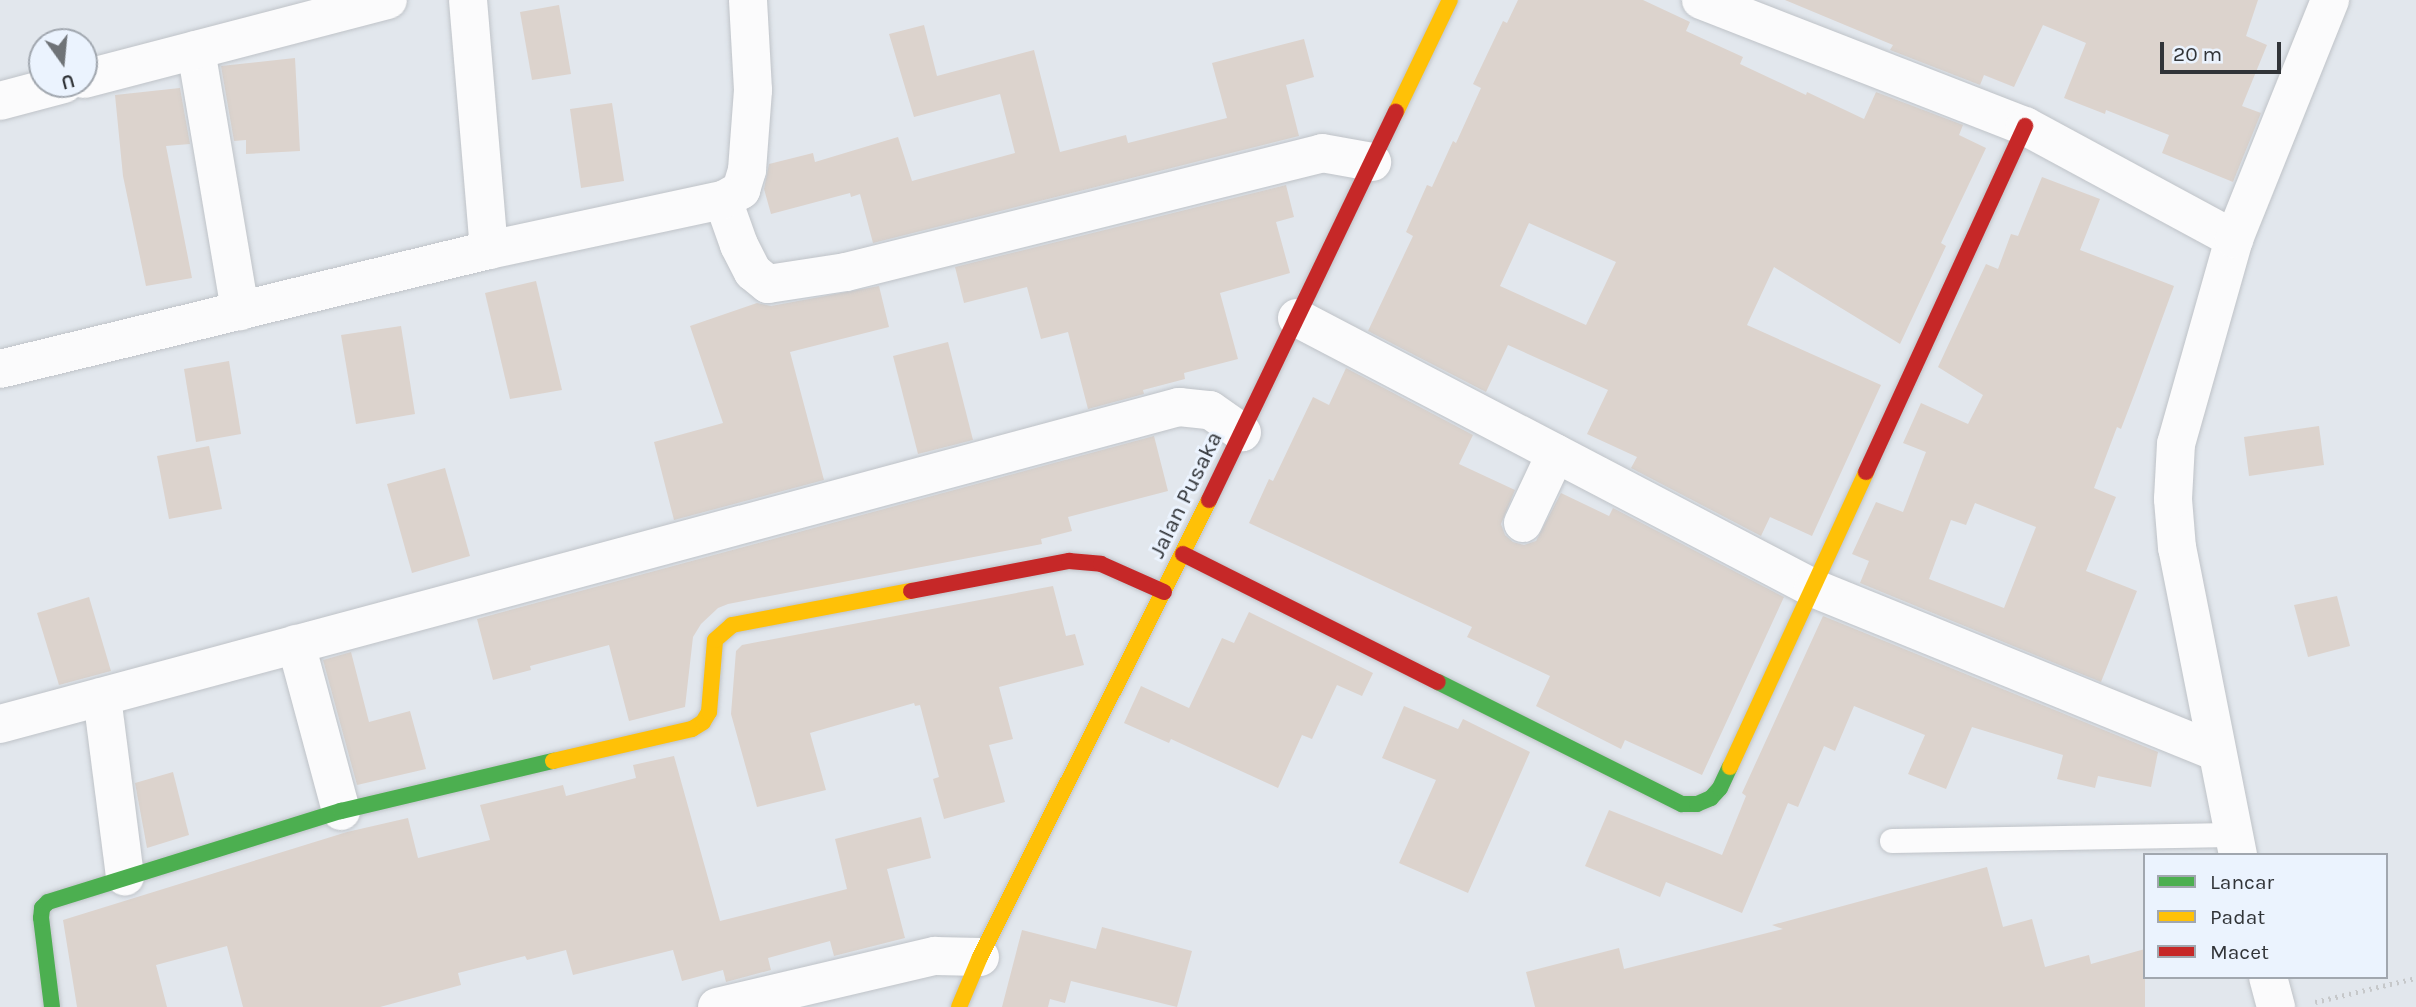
<!DOCTYPE html>
<style>
body{margin:0}
#map{position:relative;width:2416px;height:1007px;overflow:hidden;background:#e2e7ed;font-family:Karla,sans-serif}
div>[style]{position:absolute}
.building>*{inset:0;background:#dcd3cd}
.path>*{height:4.5px;margin-top:-2.25px;transform-origin:0;background:repeating-linear-gradient(90deg,#c6c8ca 0 2px,transparent 0 7px)}
.roads{filter:drop-shadow(0 0 2px #bfc3c8) drop-shadow(0 0 2px #bfc3c8)}
.lane>*{height:24px;margin:-12px;padding:0 12px;transform-origin:12px;border-radius:12px;background:#fbfbfc}
.street>*{height:38px;margin:-19px;padding:0 19px;transform-origin:19px;border-radius:19px;background:#fbfbfc}
.fast>*{height:16px;margin:-8px;padding:0 8px;transform-origin:8px;border-radius:8px;background:#4caf50}
.slow>*{height:16px;margin:-8px;padding:0 8px;transform-origin:8px;border-radius:8px;background:#ffc107}
.jam>*{height:16px;margin:-8px;padding:0 8px;transform-origin:8px;border-radius:8px;background:#c62828}
span{translate:-50% -50%;white-space:nowrap;text-align:center;line-height:1.15;-webkit-text-stroke:6px #ebf3fe;paint-order:stroke}
.street-label{font-size:23px;color:#313438}
.legend{position:absolute;left:2143px;top:853px;width:245px;height:126px;box-sizing:border-box;background:#ebf3fe;border:2px solid #a1a7af;margin:0;padding:9px 12px;list-style:none;font-size:21px;color:#313438}
.legend li{display:flex;align-items:center;gap:14px;height:35px}
.legend b{width:35px;border:2px solid #a1a7af}
.north{position:absolute;left:28px;top:28px;width:70px;height:70px;box-sizing:border-box;background:#ebf3fe;border:2px solid #a1a7af;border-radius:50%;rotate:165deg;font-size:19px;font-weight:700;line-height:28px;text-align:center;color:#313438}
.north::after{content:'';display:block;margin:auto;width:24px;height:32px;background:#6f7377;clip-path:polygon(50% 0,100% 100%,50% 72%,0 100%)}
.scale{position:absolute;left:2160px;top:42px;width:121px;height:32px;box-sizing:border-box;border:4px solid #313438;border-top:0;padding-left:9px;font-size:21px;line-height:24px;white-space:nowrap;color:#313438;-webkit-text-stroke:5px #ebf3fe;paint-order:stroke}
</style>
<div id="map">
<div class="building">
<i style="clip-path:polygon(evenodd,1518px 0,1643px 0,1690px 22px,1686px 31px,1743px 57px,1740px 64px,1806px 95px,1807px 92px,1864px 119px,1876px 92px,1963px 125px,1959px 135px,1986px 148px,1941px 243px,1946px 246px,1900px 344px,1774px 267px,1747px 325px,1881px 385px,1812px 536px,1770px 517px,1761px 536px,1631px 468px,1637px 457px,1587px 434px,1608px 390px,1508px 345px,1486px 392px,1368px 331px,1413px 236px,1406px 232px,1427px 185px,1432px 187px,1453px 141px,1456px 143px,1481px 88px,1473px 84px,1503px 21px,1507px 23px,1518px 0,1529px 223px,1616px 262px,1586px 325px,1500px 286px,1529px 223px)"></i>
<i style="clip-path:polygon(1785px 0,2258px 0,2246px 36px,2267px 45px,2242px 106px,2261px 113px,2233px 182px,2162px 153px,2169px 135px,2106px 110px,2105px 114px,2064px 98px,2086px 43px,2043px 25px,2014px 87px,1984px 75px,1980px 85px,1890px 50px,1893px 45px)"></i>
<i style="clip-path:polygon(559px 5px,571px 74px,532px 80px,520px 12px)"></i>
<i style="clip-path:polygon(924px 25px,937px 76px,1034px 50px,1060px 152px,1126px 135px,1128px 143px,1227px 118px,1212px 63px,1304px 39px,1314px 77px,1286px 85px,1299px 136px,873px 243px,860px 194px,851px 197px,850px 193px,771px 214px,764px 189px,769px 164px,813px 153px,815px 162px,898px 137px,912px 181px,1015px 153px,1000px 94px,914px 117px,889px 34px)"></i>
<i style="clip-path:polygon(295px 58px,300px 151px,246px 154px,246px 140px,234px 141px,221px 66px)"></i>
<i style="clip-path:polygon(180px 88px,190px 144px,166px 146px,192px 278px,146px 286px,123px 176px,115px 95px)"></i>
<i style="clip-path:polygon(612px 103px,624px 181px,581px 188px,570px 109px)"></i>
<i style="clip-path:polygon(evenodd,2042px 177px,2100px 199px,2080px 250px,2174px 286px,2136px 390px,2121px 429px,2117px 427px,2094px 488px,2116px 497px,2086px 571px,2137px 591px,2101px 682px,1860px 583px,1869px 561px,1852px 554px,1876px 502px,1903px 512px,1926px 452px,1903px 443px,1921px 403px,1968px 424px,1983px 395px,1938px 367px,1986px 264px,1998px 269px,2011px 234px,2018px 236px,2042px 177px,1975px 503px,2036px 527px,2004px 608px,1929px 579px,1951px 520px,1966px 525px,1975px 503px)"></i>
<i style="clip-path:polygon(1286px 185px,1294px 217px,1276px 222px,1290px 273px,1220px 293px,1238px 359px,1184px 373px,1185px 379px,1143px 390px,1144px 394px,1088px 409px,1068px 332px,1041px 339px,1027px 287px,964px 303px,955px 267px)"></i>
<i style="clip-path:polygon(536px 281px,562px 390px,510px 399px,485px 293px)"></i>
<i style="clip-path:polygon(879px 286px,889px 327px,790px 352px,824px 480px,674px 520px,654px 442px,723px 423px,690px 326px,757px 303px,771px 306px)"></i>
<i style="clip-path:polygon(401px 326px,415px 414px,356px 424px,341px 335px)"></i>
<i style="clip-path:polygon(948px 342px,973px 440px,918px 454px,893px 356px)"></i>
<i style="clip-path:polygon(229px 361px,241px 434px,196px 442px,184px 369px)"></i>
<i style="clip-path:polygon(1346px 368px,1473px 435px,1459px 464px,1515px 490px,1501px 524px,1505px 535px,1513px 542px,1524px 545px,1536px 541px,1561px 493px,1609px 516px,1613px 508px,1784px 597px,1702px 775px,1625px 740px,1621px 749px,1536px 706px,1550px 676px,1467px 637px,1472px 627px,1249px 523px,1269px 479px,1273px 481px,1313px 397px,1329px 405px)"></i>
<i style="clip-path:polygon(2319px 426px,2324px 465px,2249px 476px,2244px 437px)"></i>
<i style="clip-path:polygon(1154px 436px,1168px 491px,1068px 517px,1072px 531px,1041px 539px,1042px 544px,728px 604px,718px 608px,701px 624px,693px 637px,685px 707px,629px 721px,609px 645px,530px 666px,531px 670px,493px 680px,477px 619px)"></i>
<i style="clip-path:polygon(209px 446px,222px 509px,169px 519px,157px 456px)"></i>
<i style="clip-path:polygon(445px 468px,470px 556px,412px 573px,387px 484px)"></i>
<i style="clip-path:polygon(1053px 586px,1066px 636px,1075px 634px,1084px 665px,999px 687px,1013px 739px,989px 745px,1005px 802px,944px 819px,933px 779px,939px 777px,920px 705px,915px 706px,914px 703px,810px 733px,826px 790px,757px 807px,731px 714px,736px 651px,742px 645px)"></i>
<i style="clip-path:polygon(2337px 596px,2350px 646px,2308px 657px,2294px 605px)"></i>
<i style="clip-path:polygon(89px 597px,111px 671px,59px 685px,37px 613px)"></i>
<i style="clip-path:polygon(1249px 612px,1373px 673px,1362px 696px,1337px 685px,1312px 739px,1302px 735px,1278px 788px,1171px 739px,1169px 743px,1124px 723px,1141px 686px,1189px 708px,1222px 638px,1234px 643px)"></i>
<i style="clip-path:polygon(1823px 616px,2158px 752px,2151px 787px,2098px 776px,2095px 788px,2057px 779px,2063px 755px,1972px 727px,1946px 789px,1908px 774px,1925px 735px,1854px 706px,1835px 751px,1824px 746px,1798px 807px,1788px 803px,1742px 913px,1666px 882px,1660px 897px,1585px 866px,1609px 810px,1722px 855px,1746px 796px,1742px 793px)"></i>
<i style="clip-path:polygon(351px 652px,369px 722px,410px 711px,426px 769px,357px 785px,323px 660px)"></i>
<i style="clip-path:polygon(1404px 706px,1458px 729px,1463px 719px,1530px 752px,1468px 893px,1399px 863px,1436px 780px,1382px 758px)"></i>
<i style="clip-path:polygon(674px 756px,720px 921px,847px 889px,835px 839px,921px 817px,931px 858px,887px 869px,905px 938px,834px 956px,830px 941px,768px 958px,771px 970px,726px 982px,723px 970px,682px 981px,673px 950px,573px 975px,566px 950px,527px 960px,525px 956px,458px 973px,461px 985px,380px 1007px,243px 1007px,227px 946px,156px 965px,167px 1007px,77px 1007px,63px 920px,347px 832px,408px 818px,418px 858px,490px 840px,480px 805px,563px 785px,566px 796px,636px 778px,633px 765px)"></i>
<i style="clip-path:polygon(173px 772px,189px 835px,147px 848px,135px 783px)"></i>
<i style="clip-path:polygon(1987px 867px,2003px 927px,2032px 919px,2045px 967px,2089px 955px,2091px 964px,2145px 949px,2145px 1007px,1535px 1007px,1526px 972px,1619px 948px,1624px 969px,1783px 929px,1772px 925px)"></i>
<i style="clip-path:polygon(1102px 927px,1192px 951px,1177px 1007px,1071px 981px,1065px 1003px,1050px 999px,1048px 1007px,1002px 1007px,1022px 930px,1096px 949px)"></i>
</div>
<div class="path">
<i style="left:2315px;top:1002px;width:104px;rotate:-13.4deg"></i>
</div>
<div class="roads">
<div class="lane">
<i style="left:1892px;top:841px;width:341px;rotate:-1deg"></i>
</div>
<div class="street">
<i style="left:468px;top:0;width:251px;rotate:85.2deg"></i>
<i style="left:1701px;top:0;width:348px;rotate:21.3deg"></i>
<i style="left:2025px;top:126px;width:238px;rotate:28.4deg"></i>
<i style="left:196px;top:50px;width:265px;rotate:80.4deg"></i>
<i style="left:84px;top:79px;width:314px;rotate:-14.6deg"></i>
<i style="left:0;top:101px;width:66px;rotate:-14.9deg"></i>
<i style="left:723px;top:200px;width:48px;rotate:70.4deg"></i>
<i style="left:739px;top:245px;width:30px;rotate:63deg"></i>
<i style="left:753px;top:272px;width:19px;rotate:39deg"></i>
<i style="left:768px;top:284px;width:79px;rotate:-8.7deg"></i>
<i style="left:846px;top:272px;width:491px;rotate:-14deg"></i>
<i style="left:1322px;top:153px;width:51px;rotate:10.2deg"></i>
<i style="left:1297px;top:318px;width:582px;rotate:27.62deg"></i>
<i style="left:1813px;top:588px;width:435px;rotate:22.1deg"></i>
<i style="left:0;top:369px;width:503px;rotate:-13.68deg"></i>
<i style="left:489px;top:250px;width:239px;rotate:-12.1deg"></i>
<i style="left:723px;top:200px;width:21px;rotate:-29deg"></i>
<i style="left:741px;top:190px;width:21px;rotate:-73deg"></i>
<i style="left:747px;top:170px;width:80px;rotate:-85.7deg"></i>
<i style="left:753px;top:90px;width:90px;rotate:-93.2deg"></i>
<i style="left:1523px;top:523px;width:77px;rotate:-64.8deg"></i>
<i style="left:296px;top:644px;width:173px;rotate:74.9deg"></i>
<i style="left:102px;top:697px;width:181px;rotate:82.7deg"></i>
<i style="left:0;top:724px;width:1221px;rotate:-15.05deg"></i>
<i style="left:1179px;top:407px;width:31px;rotate:6deg"></i>
<i style="left:1210px;top:410px;width:39px;rotate:35deg"></i>
<i style="left:2238px;top:855px;width:313px;rotate:-101.2deg"></i>
<i style="left:2177px;top:548px;width:49px;rotate:-94.7deg"></i>
<i style="left:2173px;top:499px;width:55px;rotate:-86.9deg"></i>
<i style="left:2176px;top:444px;width:213px;rotate:-74.2deg"></i>
<i style="left:2234px;top:239px;width:258px;rotate:-68.1deg"></i>
<i style="left:2268px;top:977px;width:31px;rotate:75deg"></i>
<i style="left:717px;top:1007px;width:224px;rotate:-13.2deg"></i>
<i style="left:935px;top:956px;width:45px;rotate:1.3deg"></i>
</div>
<div class="fast">
<i style="left:1438px;top:682px;width:273px;rotate:26.6deg"></i>
<i style="left:1682px;top:804px;width:15px"></i>
<i style="left:1697px;top:804px;width:15px;rotate:-23deg"></i>
<i style="left:1711px;top:798px;width:13px;rotate:-48deg"></i>
<i style="left:1720px;top:788px;width:23px;rotate:-65deg"></i>
<i style="left:52px;top:1007px;width:90px;rotate:-97deg"></i>
<i style="left:41px;top:918px;width:10px;rotate:-84deg"></i>
<i style="left:42px;top:908px;width:8px;rotate:-45deg"></i>
<i style="left:48px;top:902px;width:307px;rotate:-17.3deg"></i>
<i style="left:341px;top:811px;width:218px;rotate:-13.3deg"></i>
</div>
<div class="slow">
<i style="left:1396px;top:112px;width:124px;rotate:-64.3deg"></i>
<i style="left:553px;top:761px;width:143px;rotate:-13deg"></i>
<i style="left:692px;top:729px;width:13px;rotate:-32deg"></i>
<i style="left:703px;top:722px;width:12px;rotate:-59deg"></i>
<i style="left:709px;top:712px;width:72px;rotate:-85.2deg"></i>
<i style="left:715px;top:640px;width:23px;rotate:-41deg"></i>
<i style="left:732px;top:625px;width:182px;rotate:-10.8deg"></i>
<i style="left:1730px;top:767px;width:325px;rotate:-65.2deg"></i>
<i style="left:959px;top:1007px;width:54px;rotate:-67.2deg"></i>
<i style="left:980px;top:957px;width:511px;rotate:-63.38deg"></i>
</div>
<div class="jam">
<i style="left:1866px;top:472px;width:381px;rotate:-65.3deg"></i>
<i style="left:1209px;top:500px;width:431px;rotate:-64.3deg"></i>
<i style="left:1183px;top:554px;width:285px;rotate:26.7deg"></i>
<i style="left:911px;top:591px;width:161px;rotate:-10.8deg"></i>
<i style="left:1069px;top:561px;width:32px;rotate:5deg"></i>
<i style="left:1101px;top:564px;width:69px;rotate:24deg"></i>
</div>
</div>
<div class="street-label">
<span style="left:1186px;top:495px;rotate:-64deg">Jalan Pusaka</span>
</div>
<ul class="legend">
<li><b style="height:9px;background:#4caf50"></b>Lancar</li>
<li><b style="height:9px;background:#ffc107"></b>Padat</li>
<li><b style="height:9px;background:#c62828"></b>Macet</li>
</ul>
<div class="north">U</div>
<div class="scale">20 m</div>
</div>
